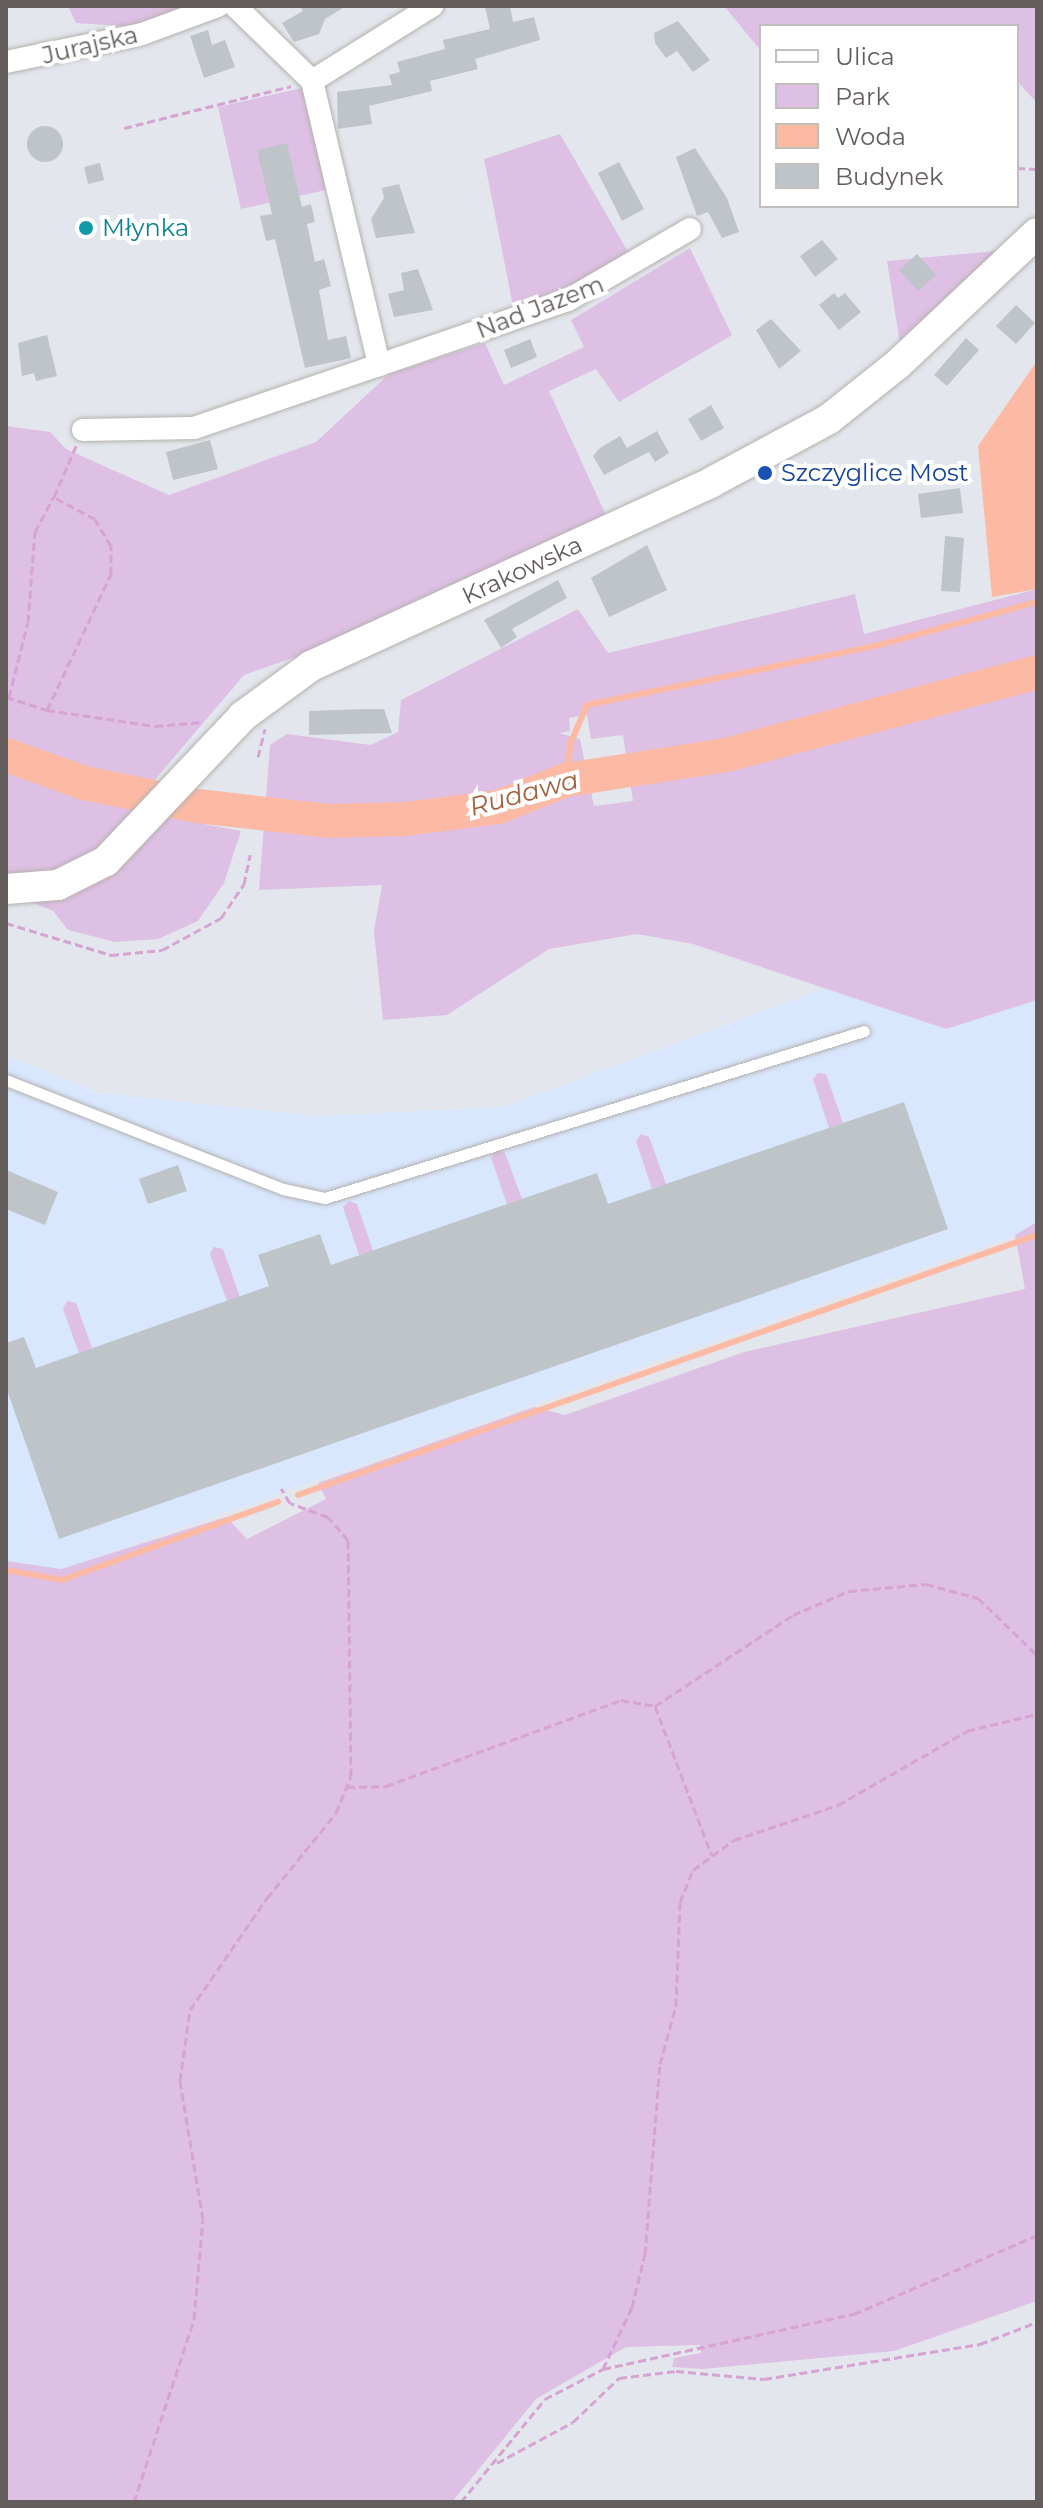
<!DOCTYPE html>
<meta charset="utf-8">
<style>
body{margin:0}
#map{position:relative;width:1043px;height:2508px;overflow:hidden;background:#e3e7ed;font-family:Montserrat,sans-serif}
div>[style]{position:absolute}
.commercial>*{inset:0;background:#d8e7fd}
.green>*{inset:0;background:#dec0e4}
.water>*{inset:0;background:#fcbaa4}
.stream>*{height:6px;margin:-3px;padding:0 3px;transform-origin:3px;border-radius:3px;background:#fcbaa4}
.river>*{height:34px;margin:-17px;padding:0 17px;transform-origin:17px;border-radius:17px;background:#fcbaa4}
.building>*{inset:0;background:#bfc4c8}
.round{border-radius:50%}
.path>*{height:3px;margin-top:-1.5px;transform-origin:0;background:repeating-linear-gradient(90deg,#d6a3d2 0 8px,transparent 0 12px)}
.roads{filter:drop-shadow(0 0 2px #b5b1ae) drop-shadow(0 0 2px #b5b1ae)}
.lane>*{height:11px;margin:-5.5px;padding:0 5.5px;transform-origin:5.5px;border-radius:5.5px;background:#fff}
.street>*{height:22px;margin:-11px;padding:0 11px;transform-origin:11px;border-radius:11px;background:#fff}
.secondary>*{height:30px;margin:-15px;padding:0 15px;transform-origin:15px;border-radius:15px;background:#fff}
.dots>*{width:22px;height:22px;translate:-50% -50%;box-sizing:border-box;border:4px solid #fff;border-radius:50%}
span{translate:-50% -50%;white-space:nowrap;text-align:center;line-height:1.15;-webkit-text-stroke:8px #fff;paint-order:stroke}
.street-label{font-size:24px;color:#635e5b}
.culture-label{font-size:24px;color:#0d838f}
.left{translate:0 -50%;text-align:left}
.transit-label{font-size:24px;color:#164399}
.water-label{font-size:26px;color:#a5613f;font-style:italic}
.frame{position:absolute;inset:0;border:8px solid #635e5b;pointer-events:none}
.legend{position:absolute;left:759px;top:24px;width:260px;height:184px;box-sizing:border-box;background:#fff;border:2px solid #c1bfbd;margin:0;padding:10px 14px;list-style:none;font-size:24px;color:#635e5b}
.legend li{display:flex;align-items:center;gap:16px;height:40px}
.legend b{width:40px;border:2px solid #c1bfbd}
</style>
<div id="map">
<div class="commercial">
<i style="clip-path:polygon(828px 987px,946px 1029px,1037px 1000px,1037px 1222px,1015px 1235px,61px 1570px,6px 1561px,6px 1055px,100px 1093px,318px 1116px,504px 1107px)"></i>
</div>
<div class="green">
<i style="clip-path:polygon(68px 6px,187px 6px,136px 27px,76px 23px)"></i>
<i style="clip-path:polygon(724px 6px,1037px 6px,1037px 103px,1017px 81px,1017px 26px,761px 26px,761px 51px)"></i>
<i style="clip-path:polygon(302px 88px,326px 190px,241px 209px,218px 107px)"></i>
<i style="clip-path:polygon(560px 134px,631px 257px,514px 311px,484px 159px)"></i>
<i style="clip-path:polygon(690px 248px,732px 335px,619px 402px,596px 369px,549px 391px,606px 515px,326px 646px,244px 675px,148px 788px,6px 743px,6px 426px,50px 432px,66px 449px,169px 495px,316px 442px,389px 374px,485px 343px,504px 385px,584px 347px,571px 320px)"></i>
<i style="clip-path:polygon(996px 251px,900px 344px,887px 261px)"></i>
<i style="clip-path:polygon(evenodd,1037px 589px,1037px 1000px,946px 1029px,693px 944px,637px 934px,549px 949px,447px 1015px,383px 1020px,374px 931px,382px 885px,259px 890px,270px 745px,287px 734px,371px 745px,398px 732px,401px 700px,578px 609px,608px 653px,855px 594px,864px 634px,1037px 589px,587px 715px,591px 739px,623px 735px,633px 801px,594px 806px,580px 739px,559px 733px,570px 731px,569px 718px,587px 715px)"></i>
<i style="clip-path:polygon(6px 773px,139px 812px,241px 831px,224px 883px,198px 921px,158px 939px,115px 942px,68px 930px,53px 911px,6px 892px)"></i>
<i style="clip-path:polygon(818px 1073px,826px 1074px,843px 1123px,829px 1128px,813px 1079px)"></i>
<i style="clip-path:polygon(641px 1134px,649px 1137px,666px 1184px,652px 1189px,636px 1141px)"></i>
<i style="clip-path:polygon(497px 1149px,505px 1153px,522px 1199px,507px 1204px,491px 1158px)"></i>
<i style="clip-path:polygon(349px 1201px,357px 1204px,373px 1251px,359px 1255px,343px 1207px)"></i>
<i style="clip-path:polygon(1037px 1222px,1037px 2301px,894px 2351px,703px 2369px,672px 2367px,674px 2358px,701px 2353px,700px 2345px,626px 2347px,536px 2399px,452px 2502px,6px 2502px,6px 1561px,61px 1569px,226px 1517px,247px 1539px,326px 1499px,318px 1483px,534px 1407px,565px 1415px,744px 1352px,1025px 1289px,1015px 1235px)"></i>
<i style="clip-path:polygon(214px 1247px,223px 1249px,240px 1297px,227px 1301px,210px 1254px)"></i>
<i style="clip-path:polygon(67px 1301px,76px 1303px,92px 1348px,79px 1353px,63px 1309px)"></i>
</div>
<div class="water">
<i style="clip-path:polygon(1037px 361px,1037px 589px,992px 597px,978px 446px)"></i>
</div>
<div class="stream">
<i style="left:566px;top:780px;width:38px;rotate:-83deg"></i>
<i style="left:571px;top:742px;width:40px;rotate:-66.6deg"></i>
<i style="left:587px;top:705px;width:294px;rotate:-11.6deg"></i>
<i style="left:875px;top:646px;width:168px;rotate:-15.2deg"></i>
<i style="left:298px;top:1495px;width:783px;rotate:-19.38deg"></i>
<i style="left:6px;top:1570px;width:57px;rotate:10.1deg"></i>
<i style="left:62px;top:1580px;width:230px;rotate:-19.9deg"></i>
</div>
<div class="river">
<i style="left:6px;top:755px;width:83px;rotate:19.7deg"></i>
<i style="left:84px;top:783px;width:115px;rotate:11.5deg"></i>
<i style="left:197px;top:806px;width:132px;rotate:6.5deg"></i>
<i style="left:328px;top:821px;width:77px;rotate:-1.5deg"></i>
<i style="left:405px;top:819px;width:94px;rotate:-7.4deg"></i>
<i style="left:498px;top:807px;width:73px;rotate:-21.7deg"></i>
<i style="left:566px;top:780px;width:162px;rotate:-8.9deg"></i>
<i style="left:726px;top:755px;width:322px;rotate:-14.9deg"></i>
</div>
<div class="building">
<i style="clip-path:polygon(300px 6px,346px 6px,325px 19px,319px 34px,294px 42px,282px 23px,303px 11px)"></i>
<i style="clip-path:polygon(485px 6px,510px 6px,513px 22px,534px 17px,540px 40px,475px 59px,478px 69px,430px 81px,432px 91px,369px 106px,372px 124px,338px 129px,337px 92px,392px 85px,389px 75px,400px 72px,397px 62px,445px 49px,443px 40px,490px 29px)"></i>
<i style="clip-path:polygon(678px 21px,710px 60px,693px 72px,677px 51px,666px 58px,655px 43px,654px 33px)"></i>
<i style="clip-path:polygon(208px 30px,212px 45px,225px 40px,235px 67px,204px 78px,190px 36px)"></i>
<i class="round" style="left:27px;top:126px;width:36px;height:36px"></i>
<i style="clip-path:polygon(287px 143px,302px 207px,311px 204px,315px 222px,307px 224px,315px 262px,324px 259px,331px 286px,319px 290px,328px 340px,346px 336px,351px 358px,305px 368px,275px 239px,266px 241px,260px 216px,272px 214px,257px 150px)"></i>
<i style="clip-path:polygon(695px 148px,727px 198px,739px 232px,722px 238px,708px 212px,697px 216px,676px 157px)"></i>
<i style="clip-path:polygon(619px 162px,644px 209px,622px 221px,598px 173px)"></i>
<i style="clip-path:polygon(100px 163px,104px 180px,88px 184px,84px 167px)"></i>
<i style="clip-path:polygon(399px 184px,415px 233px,376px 238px,371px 219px,384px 198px,382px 188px)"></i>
<i style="clip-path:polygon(822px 240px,838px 259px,815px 277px,800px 256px)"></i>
<i style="clip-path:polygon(917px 254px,936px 275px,918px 291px,899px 270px)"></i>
<i style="clip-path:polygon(418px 269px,433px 310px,394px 317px,388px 294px,404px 290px,401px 273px)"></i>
<i style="clip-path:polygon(834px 293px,838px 298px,845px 293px,861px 312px,839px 330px,819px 305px)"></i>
<i style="clip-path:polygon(1016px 305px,1035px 323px,1016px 344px,996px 326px)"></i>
<i style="clip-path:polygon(771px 319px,801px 351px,779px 369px,756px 330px)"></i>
<i style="clip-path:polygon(47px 335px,57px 376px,36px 381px,34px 373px,22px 376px,18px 343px)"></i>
<i style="clip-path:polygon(966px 338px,979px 350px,947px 386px,934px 375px)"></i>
<i style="clip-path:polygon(530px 339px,537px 357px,511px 368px,504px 350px)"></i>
<i style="clip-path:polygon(711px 405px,724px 428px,701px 441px,688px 419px)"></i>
<i style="clip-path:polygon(657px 431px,669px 453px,655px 462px,649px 452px,604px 475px,593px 456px,600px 448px,620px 436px,627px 448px)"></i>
<i style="clip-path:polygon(210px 440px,218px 469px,173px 480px,166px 452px)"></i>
<i style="clip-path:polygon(960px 488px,963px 513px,921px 518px,918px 494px)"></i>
<i style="clip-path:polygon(945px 536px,964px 538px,960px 592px,941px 591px)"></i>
<i style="clip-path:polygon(647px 545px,667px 590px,609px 617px,591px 578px)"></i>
<i style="clip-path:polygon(558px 580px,567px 598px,512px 629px,517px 637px,501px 648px,484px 620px)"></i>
<i style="clip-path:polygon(364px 709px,384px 709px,392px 733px,309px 735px,309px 711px)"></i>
<i style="clip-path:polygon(904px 1102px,948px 1229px,59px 1539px,6px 1387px,6px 1343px,24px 1337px,36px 1368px,269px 1286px,258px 1255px,320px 1234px,331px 1265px,597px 1173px,608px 1204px)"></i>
<i style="clip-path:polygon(178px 1165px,187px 1191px,148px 1204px,139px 1179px)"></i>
<i style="clip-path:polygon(6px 1170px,58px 1192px,45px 1225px,6px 1209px)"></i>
</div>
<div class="path">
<i style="left:124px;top:128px;width:172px;rotate:-14.1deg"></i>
<i style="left:1017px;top:168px;width:20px;rotate:3deg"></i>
<i style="left:6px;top:697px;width:43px;rotate:17.6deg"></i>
<i style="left:47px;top:710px;width:109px;rotate:8.4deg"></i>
<i style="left:155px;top:726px;width:48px;rotate:-4.8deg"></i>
<i style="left:9px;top:697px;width:77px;rotate:-75.8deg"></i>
<i style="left:28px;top:622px;width:90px;rotate:-85.6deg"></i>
<i style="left:35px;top:532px;width:40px;rotate:-62deg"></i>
<i style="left:47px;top:710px;width:150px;rotate:-64.8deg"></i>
<i style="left:111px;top:574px;width:28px;rotate:-90deg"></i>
<i style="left:111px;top:546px;width:31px;rotate:-121deg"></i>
<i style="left:95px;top:519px;width:47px;rotate:-151.8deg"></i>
<i style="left:54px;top:497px;width:56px;rotate:-66.7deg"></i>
<i style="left:258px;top:757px;width:29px;rotate:-76deg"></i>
<i style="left:6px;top:923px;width:110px;rotate:16.9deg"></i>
<i style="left:111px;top:955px;width:51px;rotate:-5.6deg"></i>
<i style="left:162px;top:950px;width:67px;rotate:-28.5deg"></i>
<i style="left:221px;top:918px;width:41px;rotate:-55.9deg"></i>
<i style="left:244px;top:884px;width:30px;rotate:-78deg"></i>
<i style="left:655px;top:1706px;width:165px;rotate:-33.4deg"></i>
<i style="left:793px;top:1615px;width:61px;rotate:-23.2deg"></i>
<i style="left:849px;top:1591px;width:77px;rotate:-5.2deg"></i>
<i style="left:926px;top:1584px;width:54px;rotate:15.1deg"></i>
<i style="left:978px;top:1598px;width:82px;rotate:44deg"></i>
<i style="left:347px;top:1787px;width:39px;rotate:-1deg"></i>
<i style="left:386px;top:1786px;width:250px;rotate:-20.1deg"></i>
<i style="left:621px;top:1700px;width:35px;rotate:10deg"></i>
<i style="left:655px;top:1706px;width:160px;rotate:69.2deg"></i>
<i style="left:603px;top:2369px;width:68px;rotate:-64.9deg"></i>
<i style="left:632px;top:2307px;width:55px;rotate:-76.2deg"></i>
<i style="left:645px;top:2254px;width:191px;rotate:-85.5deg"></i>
<i style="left:660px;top:2064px;width:60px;rotate:-74.6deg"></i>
<i style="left:676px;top:2006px;width:104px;rotate:-87.8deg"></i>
<i style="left:680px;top:1902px;width:35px;rotate:-68deg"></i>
<i style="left:693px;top:1870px;width:51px;rotate:-36.2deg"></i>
<i style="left:734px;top:1840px;width:110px;rotate:-18.6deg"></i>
<i style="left:838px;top:1805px;width:149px;rotate:-29.8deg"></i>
<i style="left:967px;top:1731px;width:72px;rotate:-13.7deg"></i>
<i style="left:497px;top:2463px;width:86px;rotate:-28.3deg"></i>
<i style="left:573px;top:2422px;width:64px;rotate:-43.7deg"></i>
<i style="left:619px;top:2378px;width:57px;rotate:-7deg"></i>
<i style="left:676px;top:2371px;width:88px;rotate:5.2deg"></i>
<i style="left:764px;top:2379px;width:219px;rotate:-9.2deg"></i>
<i style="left:980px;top:2344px;width:61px;rotate:-21.1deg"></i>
<i style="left:134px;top:2502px;width:193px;rotate:-71.8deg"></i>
<i style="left:194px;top:2319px;width:100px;rotate:-84.9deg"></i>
<i style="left:203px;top:2219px;width:140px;rotate:-99.5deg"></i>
<i style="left:180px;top:2081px;width:72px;rotate:-82deg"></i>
<i style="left:190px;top:2010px;width:136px;rotate:-55.5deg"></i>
<i style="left:267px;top:1898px;width:109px;rotate:-50.9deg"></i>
<i style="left:336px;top:1813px;width:40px;rotate:-68deg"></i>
<i style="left:351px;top:1776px;width:236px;rotate:-90.7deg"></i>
<i style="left:348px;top:1540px;width:30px;rotate:-131deg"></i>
<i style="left:328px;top:1517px;width:40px;rotate:-159.8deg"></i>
<i style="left:290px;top:1503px;width:17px;rotate:-121deg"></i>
<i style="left:461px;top:2502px;width:133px;rotate:-50.8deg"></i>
<i style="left:545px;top:2399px;width:65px;rotate:-27.3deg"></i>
<i style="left:603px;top:2369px;width:257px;rotate:-12.4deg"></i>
<i style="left:854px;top:2314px;width:199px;rotate:-23.3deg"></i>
</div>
<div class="roads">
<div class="lane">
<i style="left:6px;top:1080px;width:298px;rotate:21.5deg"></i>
<i style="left:283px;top:1189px;width:43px;rotate:12.1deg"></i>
<i style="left:325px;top:1198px;width:564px;rotate:-17.21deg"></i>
</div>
<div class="street">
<i style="left:235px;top:6px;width:107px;rotate:44.2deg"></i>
<i style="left:312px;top:81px;width:142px;rotate:-32deg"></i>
<i style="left:6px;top:62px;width:139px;rotate:-11.6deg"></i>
<i style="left:142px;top:34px;width:81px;rotate:-20.2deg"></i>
<i style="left:312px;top:81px;width:292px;rotate:76.7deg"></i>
<i style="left:379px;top:365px;width:200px;rotate:-19deg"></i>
<i style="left:568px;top:300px;width:141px;rotate:-30.2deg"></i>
<i style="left:83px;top:430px;width:111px;rotate:-1deg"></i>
<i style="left:194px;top:428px;width:195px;rotate:-18.8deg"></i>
</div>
<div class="secondary">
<i style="left:6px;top:889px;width:52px;rotate:-4.4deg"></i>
<i style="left:58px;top:885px;width:54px;rotate:-26.6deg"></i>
<i style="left:106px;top:861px;width:199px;rotate:-46.6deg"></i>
<i style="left:243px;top:716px;width:84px;rotate:-36.3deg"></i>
<i style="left:311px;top:666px;width:441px;rotate:-24.6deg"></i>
<i style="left:712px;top:482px;width:133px;rotate:-28.3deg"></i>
<i style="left:829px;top:419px;width:87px;rotate:-38.5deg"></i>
<i style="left:897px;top:365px;width:192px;rotate:-43.3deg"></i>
</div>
</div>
<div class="dots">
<i style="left:86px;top:228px;background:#0f9aa8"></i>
<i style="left:765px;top:473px;background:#1a4fb4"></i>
</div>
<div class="street-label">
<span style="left:90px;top:45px;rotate:-13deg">Jurajska</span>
<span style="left:540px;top:307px;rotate:-21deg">Nad Jazem</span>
<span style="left:522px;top:570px;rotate:-25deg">Krakowska</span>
</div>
<div class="culture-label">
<span class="left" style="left:102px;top:228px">Młynka</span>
</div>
<div class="transit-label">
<span class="left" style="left:781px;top:473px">Szczyglice Most</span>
</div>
<div class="water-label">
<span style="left:524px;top:794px;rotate:-15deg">Rudawa</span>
</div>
<div class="frame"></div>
<ul class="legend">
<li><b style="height:10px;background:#fff"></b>Ulica</li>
<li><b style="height:22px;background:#dec0e4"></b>Park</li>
<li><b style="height:22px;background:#fcbaa4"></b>Woda</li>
<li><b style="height:22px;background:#bfc4c8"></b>Budynek</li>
</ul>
</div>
